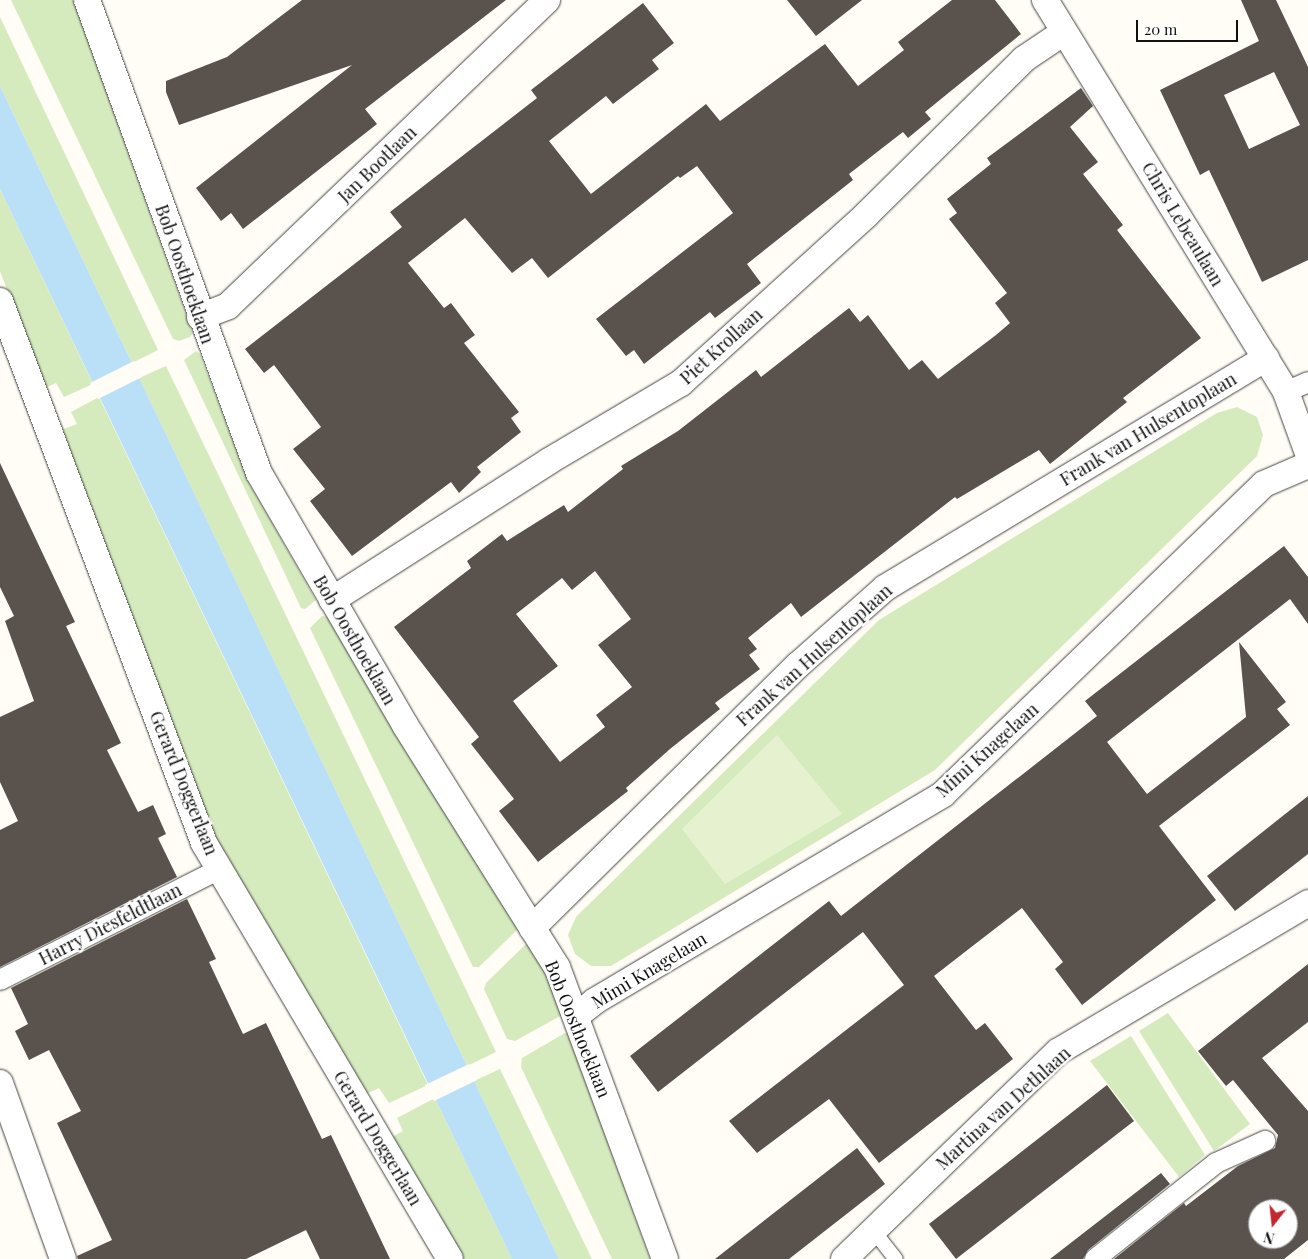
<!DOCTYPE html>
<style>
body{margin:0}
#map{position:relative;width:1308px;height:1259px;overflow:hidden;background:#fffdf5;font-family:"Playfair Display",serif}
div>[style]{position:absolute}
.green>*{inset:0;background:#d5ebbd}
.pitch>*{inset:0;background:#e6f2cf}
.water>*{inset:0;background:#b9e0f7}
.pier>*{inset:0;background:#fffdf5}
.building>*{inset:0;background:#5a524d}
.roads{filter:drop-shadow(0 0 1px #444) drop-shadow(0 0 1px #444)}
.service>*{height:14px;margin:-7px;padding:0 7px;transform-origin:7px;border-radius:7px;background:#fff}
.pedestrian>*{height:20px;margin:-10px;padding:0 10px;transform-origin:10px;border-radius:10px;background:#fff}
.minor>*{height:26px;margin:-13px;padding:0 13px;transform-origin:13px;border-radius:13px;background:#fff}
span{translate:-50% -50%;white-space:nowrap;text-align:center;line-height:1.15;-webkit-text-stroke:5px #fff;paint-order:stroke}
.street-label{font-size:18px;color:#111}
.north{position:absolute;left:1248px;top:1199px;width:50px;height:50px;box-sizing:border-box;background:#fff;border:1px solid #a0a0a0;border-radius:50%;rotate:196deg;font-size:14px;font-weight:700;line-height:20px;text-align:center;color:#111}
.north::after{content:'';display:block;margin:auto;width:18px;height:22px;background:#c4262e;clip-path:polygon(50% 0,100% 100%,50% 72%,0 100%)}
.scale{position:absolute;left:1136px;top:20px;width:102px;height:22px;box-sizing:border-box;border:2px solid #111;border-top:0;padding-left:6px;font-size:15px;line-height:18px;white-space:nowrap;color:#111;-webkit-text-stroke:4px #fff;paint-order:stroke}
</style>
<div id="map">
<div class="green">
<i style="clip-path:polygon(11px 0,73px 0,193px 333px,190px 337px,179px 341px,173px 339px)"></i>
<i style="clip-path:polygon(0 17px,158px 350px,132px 363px,0 86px)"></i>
<i style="clip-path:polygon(0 189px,93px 384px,64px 397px,56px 383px,45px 388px,0 271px)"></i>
<i style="clip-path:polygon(196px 351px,200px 354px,249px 483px,316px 600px,305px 609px,301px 608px,184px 360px)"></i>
<i style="clip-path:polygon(166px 366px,496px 1052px,467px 1066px,139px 378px)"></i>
<i style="clip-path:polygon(99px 397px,428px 1085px,389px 1103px,379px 1088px,366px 1094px,214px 838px,61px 430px,77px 424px,71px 412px)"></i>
<i style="clip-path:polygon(1237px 407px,1257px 417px,1263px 435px,1257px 456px,935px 770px,611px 966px,591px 966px,575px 954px,568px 935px,576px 917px,879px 620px,1217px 413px)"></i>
<i style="clip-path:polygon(322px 616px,327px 617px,518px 929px,479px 967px,473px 967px,310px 628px)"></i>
<i style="clip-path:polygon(528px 942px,548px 975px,562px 1015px,515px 1041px,507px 1039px,484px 989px,486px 983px)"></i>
<i style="clip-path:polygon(1168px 1013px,1250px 1124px,1214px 1151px,1139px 1031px)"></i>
<i style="clip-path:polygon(565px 1033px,569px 1034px,650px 1259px,612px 1259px,521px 1067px,522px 1058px)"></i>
<i style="clip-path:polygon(1131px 1036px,1205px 1155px,1179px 1177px,1090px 1061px)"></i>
<i style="clip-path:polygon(500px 1069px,592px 1259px,559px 1259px,474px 1081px)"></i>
<i style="clip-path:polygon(435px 1098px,512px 1259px,464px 1259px,392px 1137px,403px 1131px,397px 1118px)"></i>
</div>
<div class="pitch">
<i style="clip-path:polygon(777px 735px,842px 814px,725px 884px,682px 829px)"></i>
</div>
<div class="water">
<i style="clip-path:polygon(0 86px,559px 1259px,512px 1259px,0 189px)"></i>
</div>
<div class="pier">
<i style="clip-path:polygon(134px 361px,142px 377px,98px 399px,90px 383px)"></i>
<i style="clip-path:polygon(469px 1064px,477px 1080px,434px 1101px,425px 1085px)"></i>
</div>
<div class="building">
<i style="clip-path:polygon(302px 0,506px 0,365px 109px,377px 124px,243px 229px,231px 213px,221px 221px,196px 188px,352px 65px,179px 125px,166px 92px,166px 81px,227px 57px)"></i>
<i style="clip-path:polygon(787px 0,862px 0,816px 36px)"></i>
<i style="clip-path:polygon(952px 0,995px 0,1021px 34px,925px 112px,931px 119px,908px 138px,903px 132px,881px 149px,849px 174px,853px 180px,747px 264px,761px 283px,715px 318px,710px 312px,644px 364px,634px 350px,626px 356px,596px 319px,733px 213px,697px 166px,680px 178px,678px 176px,548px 278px,532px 258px,512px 273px,465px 218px,408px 263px,444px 308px,451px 303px,475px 335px,464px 343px,519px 412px,511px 418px,521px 432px,477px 467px,481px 472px,459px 493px,451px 482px,352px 556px,310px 501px,325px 489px,293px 449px,321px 427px,274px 365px,264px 373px,245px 349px,402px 227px,390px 212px,537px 98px,531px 90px,643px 3px,674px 43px,652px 60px,659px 69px,613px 104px,606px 96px,549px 141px,591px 194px,706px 104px,720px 121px,825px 44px,858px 86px,904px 50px,898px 42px)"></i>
<i style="clip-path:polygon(evenodd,1241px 0,1276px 0,1308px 67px,1308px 260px,1262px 282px,1209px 170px,1200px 175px,1160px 90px,1259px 41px,1241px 0,1274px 72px,1300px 125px,1249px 149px,1224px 95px,1274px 72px)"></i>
<i style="clip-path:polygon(evenodd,1081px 88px,1093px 106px,1070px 127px,1098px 162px,1083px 174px,1123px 225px,1117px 230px,1201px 338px,1123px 398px,1127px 402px,1050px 464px,1039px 450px,957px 499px,955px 497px,801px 617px,791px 603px,748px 638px,757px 649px,749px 655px,760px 669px,715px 703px,720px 709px,670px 749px,626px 788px,628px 791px,538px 862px,499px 811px,514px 799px,471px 744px,479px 737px,394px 627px,471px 568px,467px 561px,502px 534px,507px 541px,564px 505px,568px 512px,623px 469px,621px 466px,678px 431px,756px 370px,761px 377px,849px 308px,860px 322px,868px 315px,909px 370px,922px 360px,938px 379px,996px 335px,1010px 323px,995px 303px,1007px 293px,949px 219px,957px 213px,947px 199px,991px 164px,987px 158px,1081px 88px,595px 571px,631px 619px,598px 645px,632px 687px,596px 715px,605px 727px,560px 762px,513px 701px,558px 666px,516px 614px,562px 578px,572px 590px,595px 571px)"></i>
<i style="clip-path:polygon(0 463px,75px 622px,66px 626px,121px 743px,107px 750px,138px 812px,153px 805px,166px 834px,158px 838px,177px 877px,0 967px,0 830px,18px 821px,0 782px,0 717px,34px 701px,5px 621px,14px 616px,0 587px)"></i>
<i style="clip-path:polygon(1284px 546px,1308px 577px,1308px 624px,1290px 599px,1107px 742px,1147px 794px,1246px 717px,1239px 642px,1286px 702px,1277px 709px,1290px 725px,1159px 826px,1216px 900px,1082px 1005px,1055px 969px,1063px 962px,1022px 908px,970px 948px,934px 976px,976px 1030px,985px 1023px,1013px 1059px,879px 1163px,829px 1099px,757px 1153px,729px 1121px,904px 985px,863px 932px,658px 1092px,630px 1056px,829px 901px,841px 916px,1046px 756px,1097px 716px,1085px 701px)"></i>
<i style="clip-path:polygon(1308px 796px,1308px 854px,1235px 911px,1207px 876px)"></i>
<i style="clip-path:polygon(187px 899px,216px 959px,209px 962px,243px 1034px,266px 1023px,322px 1139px,331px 1135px,390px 1259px,320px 1259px,306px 1230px,246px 1259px,78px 1259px,77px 1256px,112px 1240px,57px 1123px,81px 1111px,49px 1050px,29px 1060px,15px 1031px,28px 1024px,11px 988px)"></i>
<i style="clip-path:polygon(evenodd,1308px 964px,1308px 1022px,1262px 1058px,1308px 1111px,1308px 1240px,1284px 1259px,1114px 1259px,1184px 1203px,1186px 1206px,1238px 1166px,1275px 1148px,1278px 1135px,1233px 1080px,1226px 1086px,1198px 1051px,1308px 964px,1258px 1209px,1288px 1209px,1288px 1239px,1258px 1239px,1258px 1209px)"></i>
<i style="clip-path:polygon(1107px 1085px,1134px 1121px,956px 1259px,929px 1224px)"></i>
<i style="clip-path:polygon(857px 1148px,885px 1184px,789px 1259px,715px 1259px)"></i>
<i style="clip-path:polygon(1161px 1173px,1170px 1184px,1088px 1250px,1083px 1259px,1050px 1259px)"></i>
</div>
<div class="roads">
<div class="service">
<i style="left:873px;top:1230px;width:37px;rotate:52deg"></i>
</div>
<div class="pedestrian">
<i style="left:1286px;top:392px;width:24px;rotate:-24deg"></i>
<i style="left:0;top:980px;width:246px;rotate:-26.8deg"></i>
<i style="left:1095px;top:1259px;width:154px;rotate:-38.4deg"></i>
<i style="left:1216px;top:1163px;width:54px;rotate:-24.2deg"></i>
</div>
<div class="minor">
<i style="left:87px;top:0;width:503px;rotate:70.02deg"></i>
<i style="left:259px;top:473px;width:291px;rotate:59.9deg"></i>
<i style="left:405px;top:725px;width:286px;rotate:57.9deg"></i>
<i style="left:557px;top:967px;width:311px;rotate:69.7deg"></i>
<i style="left:1045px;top:0;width:460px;rotate:58.4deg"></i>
<i style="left:1286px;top:392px;width:65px;rotate:70.2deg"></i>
<i style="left:0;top:301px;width:579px;rotate:69.37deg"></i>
<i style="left:204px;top:843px;width:483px;rotate:59.4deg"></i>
<i style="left:200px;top:317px;width:30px;rotate:-21deg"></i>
<i style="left:228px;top:306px;width:442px;rotate:-43.8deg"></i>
<i style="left:332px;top:600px;width:258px;rotate:-32.6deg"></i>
<i style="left:549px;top:461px;width:153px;rotate:-30.6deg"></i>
<i style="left:681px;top:383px;width:250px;rotate:-42.2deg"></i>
<i style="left:866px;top:215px;width:222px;rotate:-44.6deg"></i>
<i style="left:1024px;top:59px;width:48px;rotate:-34deg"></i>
<i style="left:532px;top:928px;width:374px;rotate:-44.7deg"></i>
<i style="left:798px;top:665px;width:116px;rotate:-41.5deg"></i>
<i style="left:885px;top:588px;width:445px;rotate:-31.1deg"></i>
<i style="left:576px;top:1016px;width:24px;rotate:-38deg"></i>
<i style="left:595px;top:1001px;width:405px;rotate:-30.7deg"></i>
<i style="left:943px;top:794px;width:446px;rotate:-44deg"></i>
<i style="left:1264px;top:484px;width:48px;rotate:-23.4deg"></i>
<i style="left:0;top:1083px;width:187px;rotate:70.3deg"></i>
<i style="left:844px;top:1259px;width:299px;rotate:-44.1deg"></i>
<i style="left:1059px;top:1051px;width:290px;rotate:-30.7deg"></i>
</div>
</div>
<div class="street-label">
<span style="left:377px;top:164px;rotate:-44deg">Jan Bootlaan</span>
<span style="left:1183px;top:224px;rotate:59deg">Chris Lebeaulaan</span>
<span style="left:185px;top:274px;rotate:71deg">Bob Oosthoeklaan</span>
<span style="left:721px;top:346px;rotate:-42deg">Piet Krollaan</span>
<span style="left:1148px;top:429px;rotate:-31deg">Frank van Hulsentoplaan</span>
<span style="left:355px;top:640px;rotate:60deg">Bob Oosthoeklaan</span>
<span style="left:814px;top:655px;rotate:-42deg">Frank van Hulsentoplaan</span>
<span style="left:987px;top:750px;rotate:-42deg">Mimi Knagelaan</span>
<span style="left:184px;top:783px;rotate:68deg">Gerard Doggerlaan</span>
<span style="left:110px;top:924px;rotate:-27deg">Harry Diesfeldtlaan</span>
<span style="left:649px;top:970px;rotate:-31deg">Mimi Knagelaan</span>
<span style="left:578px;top:1029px;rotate:68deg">Bob Oosthoeklaan</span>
<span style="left:1003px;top:1108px;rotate:-42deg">Martina van Dethlaan</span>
<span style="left:378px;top:1138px;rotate:59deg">Gerard Doggerlaan</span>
</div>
<div class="north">N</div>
<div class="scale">20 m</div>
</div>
